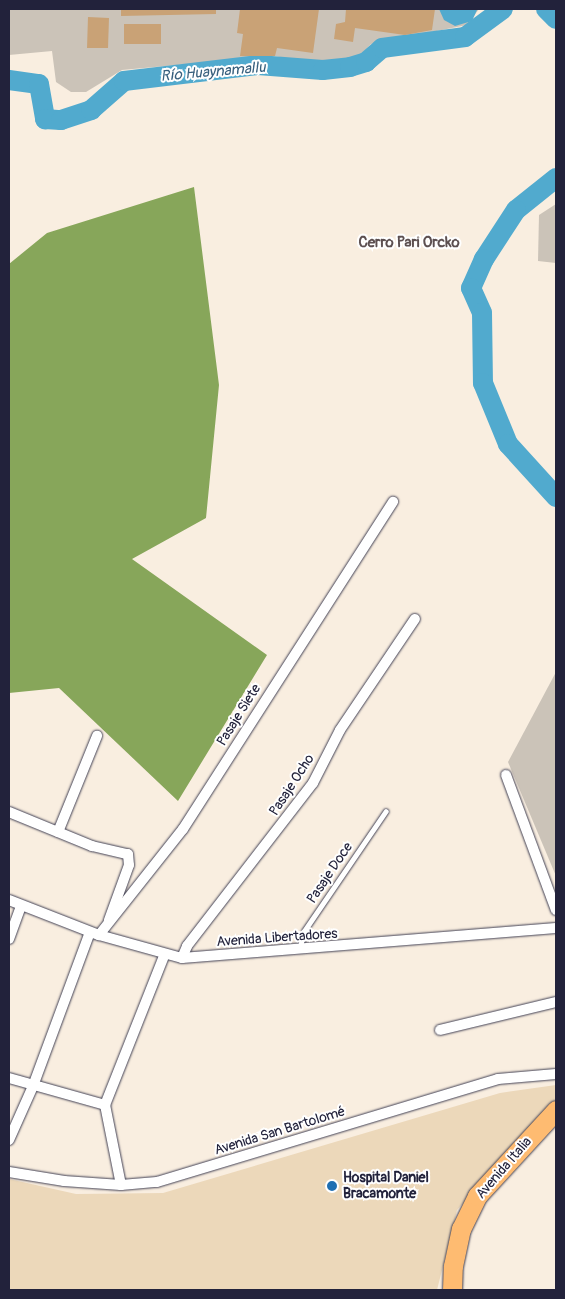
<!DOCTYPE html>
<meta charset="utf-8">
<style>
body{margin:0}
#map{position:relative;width:565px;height:1299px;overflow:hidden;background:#f9eee0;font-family:Pangolin,sans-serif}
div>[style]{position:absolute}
.built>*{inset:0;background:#ecd8ba}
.industrial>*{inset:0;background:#cbc3b8}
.forest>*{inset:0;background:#87a65a}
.water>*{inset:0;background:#51aace}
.river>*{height:20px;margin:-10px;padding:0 10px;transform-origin:10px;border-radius:10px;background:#51aace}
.building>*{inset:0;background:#c9a276}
.roads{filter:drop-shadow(0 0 1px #424154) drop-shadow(0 0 1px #424154)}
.lane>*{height:5px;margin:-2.5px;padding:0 2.5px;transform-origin:2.5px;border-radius:2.5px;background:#fff}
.street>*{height:10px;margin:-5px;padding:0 5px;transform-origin:5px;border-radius:5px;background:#fff}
.highway>*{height:19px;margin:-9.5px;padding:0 9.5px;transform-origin:9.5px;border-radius:9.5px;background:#febb71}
.dots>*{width:14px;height:14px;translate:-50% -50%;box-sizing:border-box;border:2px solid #fff;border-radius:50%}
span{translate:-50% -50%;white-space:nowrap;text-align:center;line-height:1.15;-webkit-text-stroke:4px #fff;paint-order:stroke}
.street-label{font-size:14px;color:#22223b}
.poi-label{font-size:14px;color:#22223b;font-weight:700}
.left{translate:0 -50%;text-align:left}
.water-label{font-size:15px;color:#375f7d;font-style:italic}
.neighbourhood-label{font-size:15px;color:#5c4f50;font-weight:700}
.frame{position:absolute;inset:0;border:10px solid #22223b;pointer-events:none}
</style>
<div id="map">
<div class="built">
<i style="clip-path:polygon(556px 1085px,556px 1100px,457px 1210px,437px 1290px,9px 1290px,9px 1179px,76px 1194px,163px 1193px,500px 1093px)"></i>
</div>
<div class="industrial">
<i style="clip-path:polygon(9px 9px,479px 9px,467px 25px,371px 44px,356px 60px,311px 63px,275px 56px,122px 70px,86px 92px,71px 92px,56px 82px,52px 51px,9px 55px)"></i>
<i style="clip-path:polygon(556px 204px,556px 263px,538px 261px,539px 215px)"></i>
<i style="clip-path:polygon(556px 672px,556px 876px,508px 762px)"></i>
</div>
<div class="forest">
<i style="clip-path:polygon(194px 187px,219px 385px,206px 518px,132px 559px,267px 655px,178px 801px,59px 688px,9px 693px,9px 264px,47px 233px)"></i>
</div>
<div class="water">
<i style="clip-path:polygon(439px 9px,477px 9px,477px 10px,472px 21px,455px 26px,444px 20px)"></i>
</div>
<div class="river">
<i style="left:546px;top:9px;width:14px;rotate:45deg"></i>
<i style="left:9px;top:80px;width:30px;rotate:8deg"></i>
<i style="left:39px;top:84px;width:36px;rotate:80deg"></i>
<i style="left:45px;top:119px;width:16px;rotate:4deg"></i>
<i style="left:61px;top:120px;width:32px;rotate:-18deg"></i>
<i style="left:91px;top:110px;width:44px;rotate:-41.3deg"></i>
<i style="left:124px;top:81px;width:135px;rotate:-6.8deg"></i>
<i style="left:258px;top:65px;width:65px;rotate:4.4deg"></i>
<i style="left:323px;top:70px;width:27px;rotate:-6deg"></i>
<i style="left:350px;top:67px;width:17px;rotate:-17deg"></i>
<i style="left:366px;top:62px;width:21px;rotate:-41deg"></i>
<i style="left:382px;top:48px;width:84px;rotate:-7.5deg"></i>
<i style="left:465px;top:37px;width:47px;rotate:-36.4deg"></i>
<i style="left:556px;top:178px;width:51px;rotate:141.3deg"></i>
<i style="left:516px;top:210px;width:59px;rotate:123.1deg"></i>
<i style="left:484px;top:259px;width:32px;rotate:114deg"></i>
<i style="left:471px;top:288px;width:27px;rotate:66deg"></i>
<i style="left:482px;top:313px;width:70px;rotate:89.2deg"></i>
<i style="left:483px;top:383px;width:66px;rotate:67.7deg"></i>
<i style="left:508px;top:444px;width:72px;rotate:47.8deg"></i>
</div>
<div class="building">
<i style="clip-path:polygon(121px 9px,216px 9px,216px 14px,121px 16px)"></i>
<i style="clip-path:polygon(240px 9px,319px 9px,313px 53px,277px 48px,275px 56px,240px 56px,243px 34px,237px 33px)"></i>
<i style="clip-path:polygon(346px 9px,435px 9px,432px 30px,405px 35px,355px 28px,353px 42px,334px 39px,336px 24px,345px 22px)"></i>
<i style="clip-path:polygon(88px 17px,109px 18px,108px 48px,87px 48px)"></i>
<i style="clip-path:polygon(124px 24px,161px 24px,161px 44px,124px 44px)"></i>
</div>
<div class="roads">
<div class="lane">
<i style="left:299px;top:950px;width:20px;rotate:-75deg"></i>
<i style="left:304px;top:931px;width:145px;rotate:-55.7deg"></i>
</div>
<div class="street">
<i style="left:506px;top:775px;width:144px;rotate:69.7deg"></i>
<i style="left:9px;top:812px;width:90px;rotate:22.3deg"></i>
<i style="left:92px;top:846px;width:37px;rotate:13deg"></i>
<i style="left:128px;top:854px;width:11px;rotate:85deg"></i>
<i style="left:129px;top:865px;width:59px;rotate:110deg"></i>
<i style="left:58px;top:832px;width:104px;rotate:-67.9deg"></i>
<i style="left:9px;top:900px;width:97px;rotate:21.3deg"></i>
<i style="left:99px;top:935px;width:86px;rotate:15.5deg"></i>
<i style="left:182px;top:958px;width:375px;rotate:-4.6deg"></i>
<i style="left:99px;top:935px;width:135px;rotate:-51.6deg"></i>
<i style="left:183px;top:829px;width:389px;rotate:-57.3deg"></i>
<i style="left:9px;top:939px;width:35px;rotate:-70deg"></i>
<i style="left:182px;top:958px;width:13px;rotate:-67deg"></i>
<i style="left:187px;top:946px;width:206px;rotate:-52.3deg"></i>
<i style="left:313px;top:783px;width:59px;rotate:-63deg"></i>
<i style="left:340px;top:730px;width:134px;rotate:-56deg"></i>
<i style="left:440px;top:1030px;width:119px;rotate:-13.6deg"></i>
<i style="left:9px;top:1078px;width:100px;rotate:15.7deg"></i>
<i style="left:9px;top:1140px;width:59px;rotate:-66deg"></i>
<i style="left:33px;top:1086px;width:164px;rotate:-69.7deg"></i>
<i style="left:9px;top:1172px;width:56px;rotate:9.3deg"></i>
<i style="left:64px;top:1181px;width:57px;rotate:4deg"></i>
<i style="left:121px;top:1185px;width:36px;rotate:-5deg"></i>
<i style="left:157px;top:1182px;width:356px;rotate:-16.8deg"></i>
<i style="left:498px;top:1079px;width:58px;rotate:-4.9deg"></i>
<i style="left:121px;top:1185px;width:82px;rotate:-101.3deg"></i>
<i style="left:105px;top:1105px;width:160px;rotate:-68.4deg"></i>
</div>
<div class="highway">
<i style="left:452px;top:1290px;width:24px;rotate:-88deg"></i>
<i style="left:453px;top:1266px;width:38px;rotate:-78deg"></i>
<i style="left:461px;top:1229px;width:37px;rotate:-64deg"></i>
<i style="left:477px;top:1196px;width:117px;rotate:-47.4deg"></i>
</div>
</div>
<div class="dots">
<i style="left:332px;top:1186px;background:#1f6fb2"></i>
</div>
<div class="street-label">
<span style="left:239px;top:715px;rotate:-58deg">Pasaje Siete</span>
<span style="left:292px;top:785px;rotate:-57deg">Pasaje Ocho</span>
<span style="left:330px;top:873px;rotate:-56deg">Pasaje Doce</span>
<span style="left:277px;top:938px;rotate:-4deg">Avenida Libertadores</span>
<span style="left:280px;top:1131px;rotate:-17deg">Avenida San Bartolomé</span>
<span style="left:504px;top:1168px;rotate:-49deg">Avenida Italia</span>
</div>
<div class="poi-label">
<span class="left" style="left:343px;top:1186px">Hospital Daniel<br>Bracamonte</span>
</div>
<div class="water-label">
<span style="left:213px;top:72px;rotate:-5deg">Río Huaynamallu</span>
</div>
<div class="neighbourhood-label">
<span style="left:409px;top:243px">Cerro Pari Orcko</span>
</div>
<div class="frame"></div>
</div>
